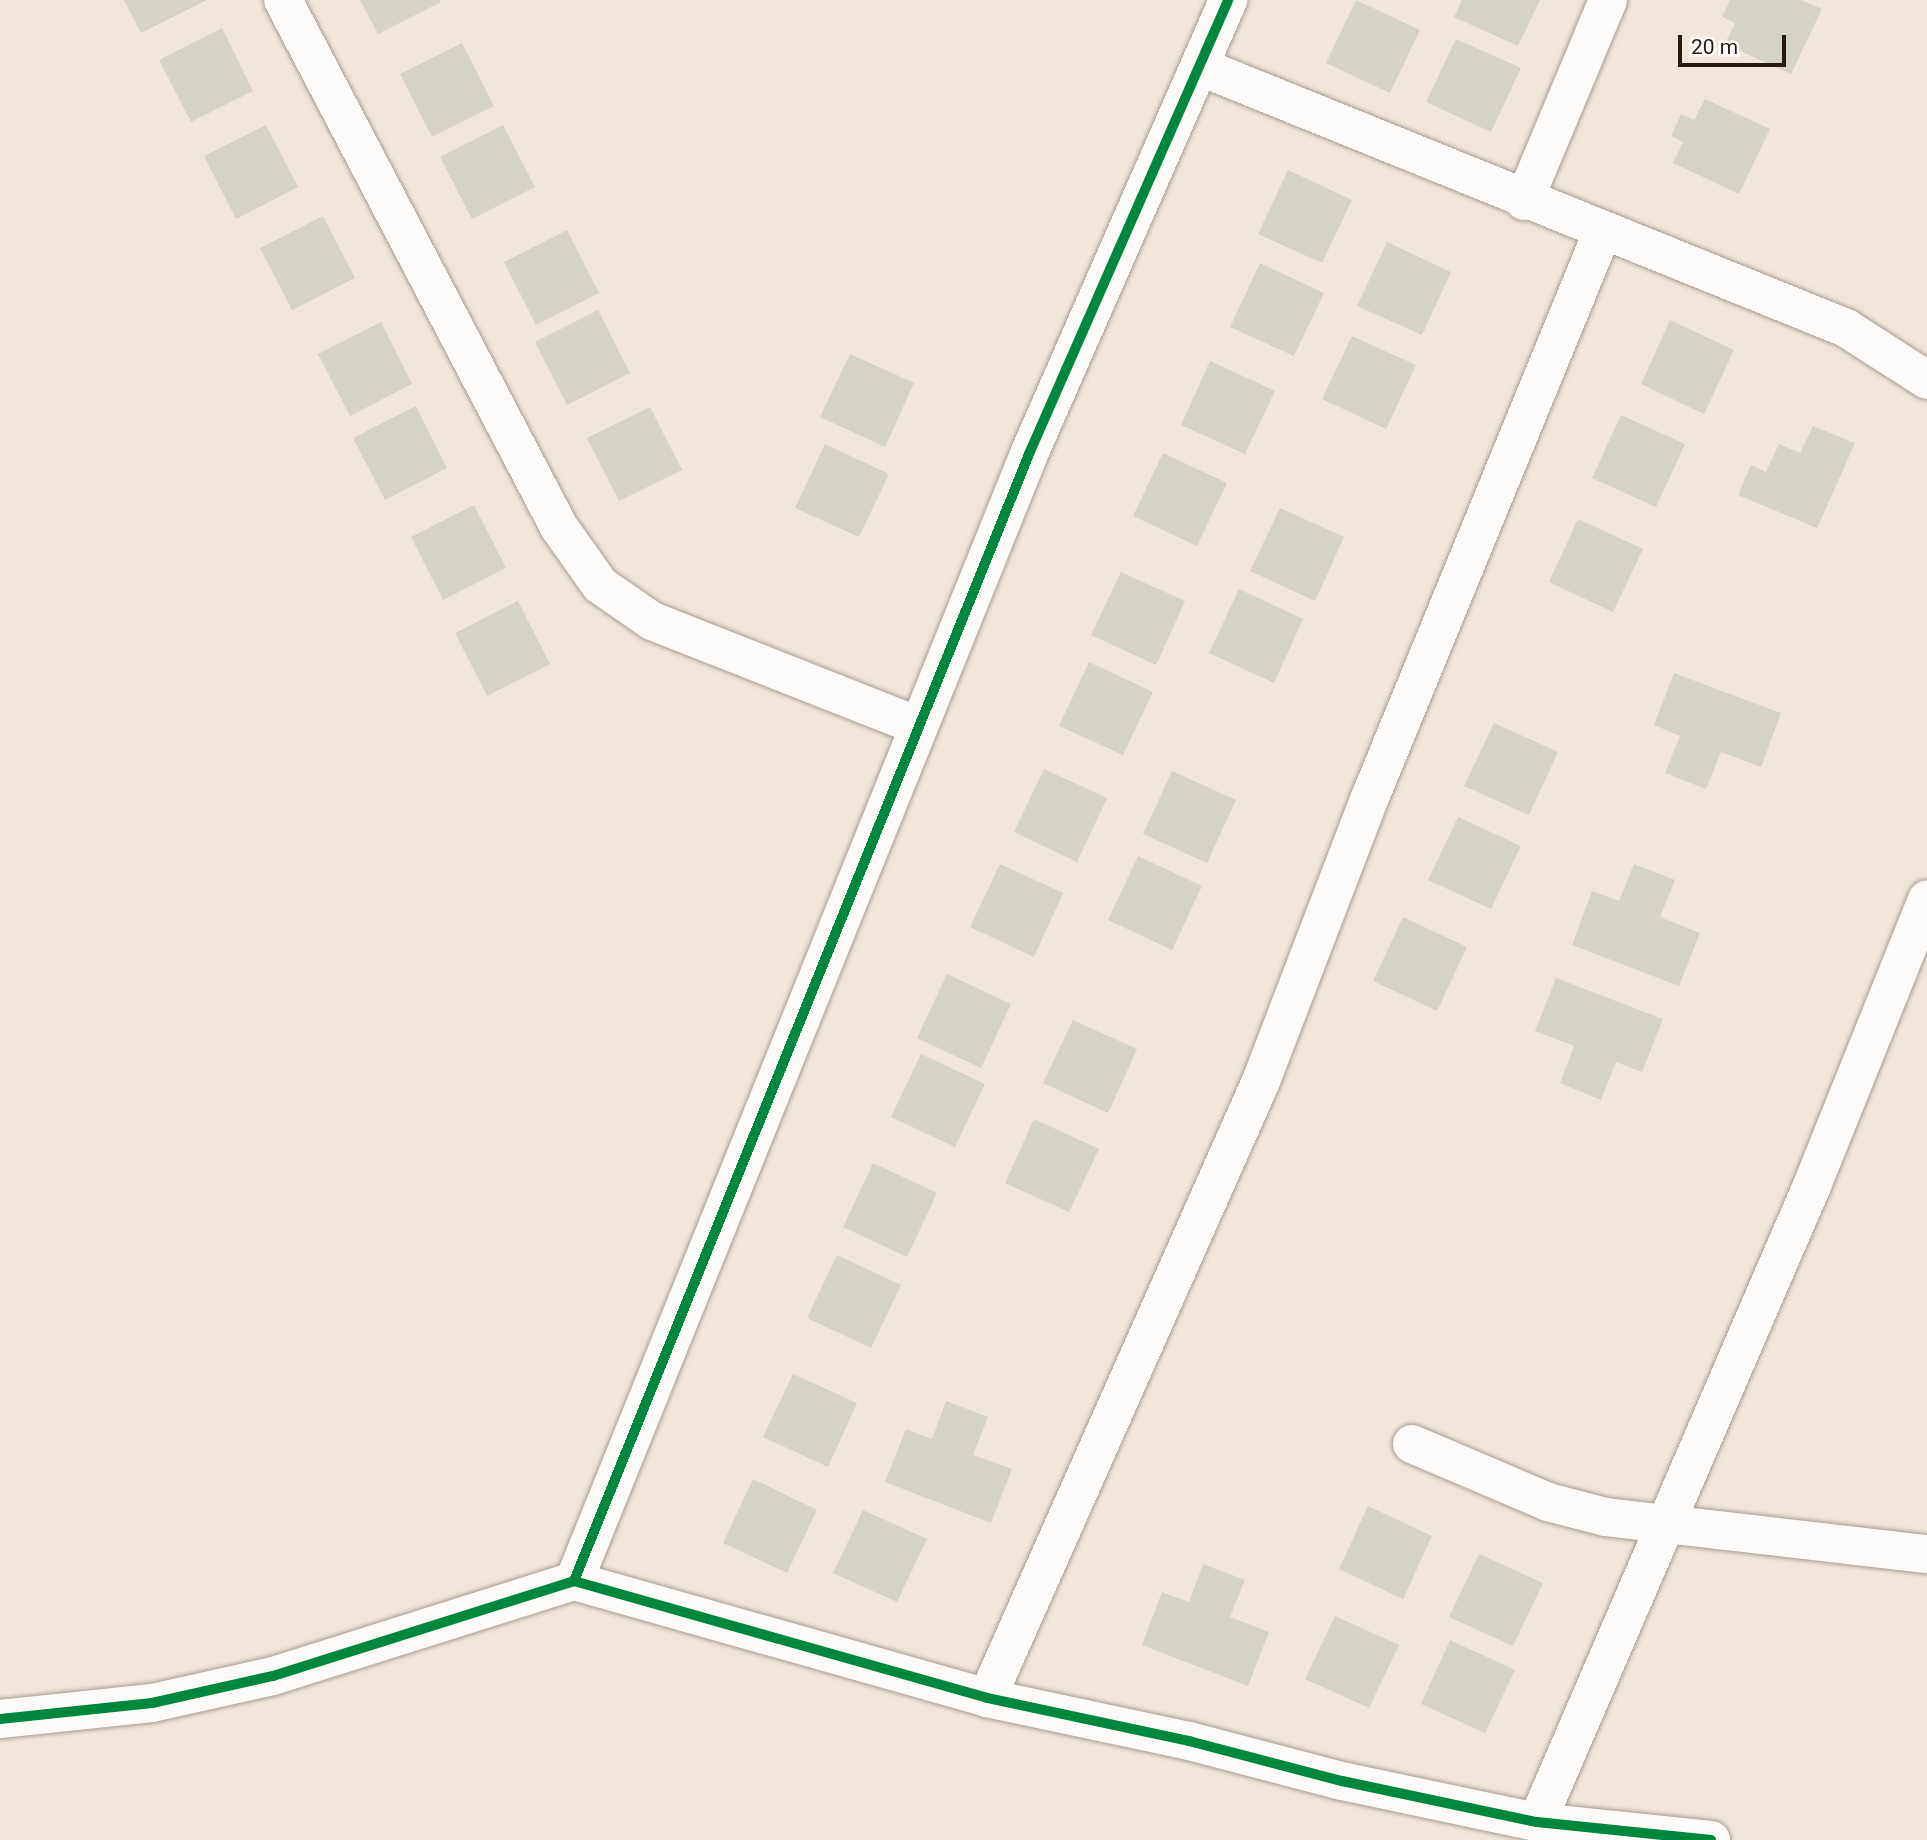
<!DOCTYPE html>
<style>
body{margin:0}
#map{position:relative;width:1927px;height:1840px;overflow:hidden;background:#f1e6db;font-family:Roboto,sans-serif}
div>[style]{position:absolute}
.building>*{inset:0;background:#d4d3c6}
.roads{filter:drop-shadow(0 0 2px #a79c91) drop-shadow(0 0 2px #a79c91)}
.minor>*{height:38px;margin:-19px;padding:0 19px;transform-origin:19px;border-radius:19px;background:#fdfbfa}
.cycleway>*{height:10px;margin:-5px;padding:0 5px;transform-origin:5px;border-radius:5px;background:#00873e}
span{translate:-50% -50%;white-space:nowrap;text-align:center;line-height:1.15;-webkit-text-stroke:7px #fff;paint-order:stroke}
.scale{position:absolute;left:1678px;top:35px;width:108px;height:32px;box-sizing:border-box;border:4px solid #271b0e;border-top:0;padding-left:9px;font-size:21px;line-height:24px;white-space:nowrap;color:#271b0e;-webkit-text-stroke:5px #fff;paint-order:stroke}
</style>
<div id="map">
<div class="building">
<i style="clip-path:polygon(124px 0,207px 0,141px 33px)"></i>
<i style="clip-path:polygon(360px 0,440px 0,441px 2px,378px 34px)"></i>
<i style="clip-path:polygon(1356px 0,1420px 30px,1390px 93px,1326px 63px)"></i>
<i style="clip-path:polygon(1462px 0,1540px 0,1518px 46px,1454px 17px)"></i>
<i style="clip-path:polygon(1730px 0,1801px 0,1822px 9px,1791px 74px,1725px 44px,1735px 23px,1722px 17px)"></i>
<i style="clip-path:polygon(222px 28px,253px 91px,191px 122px,159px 60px)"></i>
<i style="clip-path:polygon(1456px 39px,1521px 68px,1491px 132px,1426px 102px)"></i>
<i style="clip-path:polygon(462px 43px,494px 106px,432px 137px,400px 74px)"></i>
<i style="clip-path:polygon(1705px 99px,1770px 129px,1739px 194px,1673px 163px,1683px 142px,1671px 136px,1681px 114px,1694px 120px)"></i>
<i style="clip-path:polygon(266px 125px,298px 187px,236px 219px,204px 156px)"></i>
<i style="clip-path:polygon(503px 125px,535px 187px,472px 219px,440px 157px)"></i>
<i style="clip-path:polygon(1288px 170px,1352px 200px,1322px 263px,1258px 234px)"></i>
<i style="clip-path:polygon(323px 216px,355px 278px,292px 310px,260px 248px)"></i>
<i style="clip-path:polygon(567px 230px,599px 293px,536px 325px,504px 262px)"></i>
<i style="clip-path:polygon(1387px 242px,1451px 272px,1422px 335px,1357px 306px)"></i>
<i style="clip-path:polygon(1260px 263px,1324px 293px,1294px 356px,1230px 327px)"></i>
<i style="clip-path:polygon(598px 310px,630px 373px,567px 405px,535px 342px)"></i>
<i style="clip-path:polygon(1670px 320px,1734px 350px,1704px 414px,1641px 384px)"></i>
<i style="clip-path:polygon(381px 322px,412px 384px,350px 416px,318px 354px)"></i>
<i style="clip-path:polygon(1352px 336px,1416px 365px,1386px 429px,1322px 399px)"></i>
<i style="clip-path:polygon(850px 354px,914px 383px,885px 447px,820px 417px)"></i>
<i style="clip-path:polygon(1210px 361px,1275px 391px,1245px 454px,1181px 425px)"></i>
<i style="clip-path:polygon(416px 406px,447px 468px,385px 500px,353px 438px)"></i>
<i style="clip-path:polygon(650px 407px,682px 470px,619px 501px,587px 438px)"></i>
<i style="clip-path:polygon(1621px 415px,1685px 444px,1656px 507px,1592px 478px)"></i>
<i style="clip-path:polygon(1813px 426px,1855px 443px,1817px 528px,1738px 495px,1751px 465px,1766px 472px,1779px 444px,1800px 453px)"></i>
<i style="clip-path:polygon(825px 444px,889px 474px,859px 537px,795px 508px)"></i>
<i style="clip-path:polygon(1163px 453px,1227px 483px,1197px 546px,1133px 516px)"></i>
<i style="clip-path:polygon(474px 505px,506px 568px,443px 600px,411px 537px)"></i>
<i style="clip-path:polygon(1280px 508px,1344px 537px,1315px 601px,1250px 571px)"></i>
<i style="clip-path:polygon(1578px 519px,1643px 549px,1613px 612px,1549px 582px)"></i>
<i style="clip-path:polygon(1121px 572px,1185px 601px,1156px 665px,1091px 635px)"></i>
<i style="clip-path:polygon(1239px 589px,1303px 619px,1274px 683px,1209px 653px)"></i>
<i style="clip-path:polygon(518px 601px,550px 664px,487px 696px,455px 633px)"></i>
<i style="clip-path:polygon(1089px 662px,1153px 692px,1123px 755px,1059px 726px)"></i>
<i style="clip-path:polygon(1674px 673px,1781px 713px,1761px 767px,1721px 752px,1706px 789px,1665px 773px,1680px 736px,1654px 725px)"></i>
<i style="clip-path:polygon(1494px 723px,1558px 752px,1529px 815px,1464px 786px)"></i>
<i style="clip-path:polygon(1044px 769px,1107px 798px,1077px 862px,1014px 832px)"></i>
<i style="clip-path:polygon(1172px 771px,1236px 800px,1207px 863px,1143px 834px)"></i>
<i style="clip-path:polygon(1458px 817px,1521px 846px,1491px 909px,1428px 880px)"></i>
<i style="clip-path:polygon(1138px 856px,1202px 886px,1172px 950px,1108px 920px)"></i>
<i style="clip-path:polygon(1000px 864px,1063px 893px,1034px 957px,970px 927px)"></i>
<i style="clip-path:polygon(1634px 864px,1675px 880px,1660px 917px,1700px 933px,1679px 986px,1572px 945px,1592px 891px,1619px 901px)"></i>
<i style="clip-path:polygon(1403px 917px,1467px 947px,1437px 1011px,1373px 981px)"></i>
<i style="clip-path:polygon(947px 974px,1011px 1004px,981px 1068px,917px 1038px)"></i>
<i style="clip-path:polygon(1556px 978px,1663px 1019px,1642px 1072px,1616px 1062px,1601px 1100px,1560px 1083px,1574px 1046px,1535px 1031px)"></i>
<i style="clip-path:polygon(1073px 1020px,1137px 1049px,1108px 1113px,1043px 1083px)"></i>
<i style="clip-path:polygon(921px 1054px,985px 1084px,955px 1147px,891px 1117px)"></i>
<i style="clip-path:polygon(1034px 1119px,1099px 1149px,1069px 1212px,1005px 1183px)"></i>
<i style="clip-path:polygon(873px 1163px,937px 1193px,907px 1257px,843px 1227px)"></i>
<i style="clip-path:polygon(837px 1255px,901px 1285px,871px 1348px,807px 1318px)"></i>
<i style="clip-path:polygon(793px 1374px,857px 1403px,828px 1467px,763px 1437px)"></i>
<i style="clip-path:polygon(946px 1401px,988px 1417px,973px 1455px,1012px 1469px,991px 1523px,885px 1482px,906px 1429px,932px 1439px)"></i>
<i style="clip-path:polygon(753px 1479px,817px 1510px,787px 1573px,723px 1543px)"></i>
<i style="clip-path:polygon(1368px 1506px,1432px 1536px,1403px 1599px,1339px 1569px)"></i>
<i style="clip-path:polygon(863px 1510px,927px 1539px,897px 1602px,833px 1573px)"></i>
<i style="clip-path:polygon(1479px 1554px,1543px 1583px,1513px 1646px,1449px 1617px)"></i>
<i style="clip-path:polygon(1203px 1564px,1245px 1580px,1230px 1617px,1269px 1632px,1248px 1686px,1142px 1645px,1162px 1592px,1189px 1602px)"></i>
<i style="clip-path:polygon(1335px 1616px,1399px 1645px,1369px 1708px,1305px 1679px)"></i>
<i style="clip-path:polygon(1450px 1640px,1515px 1670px,1485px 1733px,1421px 1704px)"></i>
</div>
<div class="roads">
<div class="minor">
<i style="left:283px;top:0;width:595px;rotate:62.36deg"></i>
<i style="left:559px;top:527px;width:71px;rotate:54.7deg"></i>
<i style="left:600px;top:585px;width:63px;rotate:34.7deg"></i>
<i style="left:652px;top:621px;width:286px;rotate:21.5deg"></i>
<i style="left:1201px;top:67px;width:696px;rotate:22.03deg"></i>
<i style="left:1846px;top:328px;width:96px;rotate:32.7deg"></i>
<i style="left:1524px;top:201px;width:218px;rotate:-67.3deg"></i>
<i style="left:1412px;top:1444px;width:148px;rotate:23.1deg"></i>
<i style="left:1548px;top:1502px;width:60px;rotate:14.5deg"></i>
<i style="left:1606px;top:1517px;width:323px;rotate:6.6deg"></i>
<i style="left:574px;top:1581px;width:1215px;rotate:-68.01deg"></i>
<i style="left:1029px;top:454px;width:496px;rotate:-66.3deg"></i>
<i style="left:987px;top:1698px;width:675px;rotate:-66.05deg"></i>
<i style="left:1261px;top:1081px;width:306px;rotate:-69deg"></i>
<i style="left:1371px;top:795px;width:608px;rotate:-67.66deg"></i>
<i style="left:0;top:1719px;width:153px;rotate:-6deg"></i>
<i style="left:152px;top:1703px;width:124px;rotate:-12.6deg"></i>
<i style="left:273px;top:1676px;width:316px;rotate:-17.5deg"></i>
<i style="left:574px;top:1581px;width:429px;rotate:15.8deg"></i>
<i style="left:987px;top:1698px;width:207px;rotate:12deg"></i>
<i style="left:1189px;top:1741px;width:158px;rotate:14.7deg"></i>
<i style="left:1342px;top:1781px;width:199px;rotate:11.9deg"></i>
<i style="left:1537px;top:1822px;width:175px;rotate:5.9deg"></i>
<i style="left:1537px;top:1822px;width:691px;rotate:-66.63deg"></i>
<i style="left:1811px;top:1188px;width:311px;rotate:-68.1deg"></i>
</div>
</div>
<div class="cycleway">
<i style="left:574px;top:1581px;width:1215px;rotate:-68.01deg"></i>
<i style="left:1029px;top:454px;width:496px;rotate:-66.3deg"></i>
<i style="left:0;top:1719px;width:153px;rotate:-6deg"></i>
<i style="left:152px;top:1703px;width:124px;rotate:-12.6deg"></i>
<i style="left:273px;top:1676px;width:316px;rotate:-17.5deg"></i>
<i style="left:574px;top:1581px;width:429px;rotate:15.8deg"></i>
<i style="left:987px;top:1698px;width:207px;rotate:12deg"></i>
<i style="left:1189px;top:1741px;width:158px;rotate:14.7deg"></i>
<i style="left:1342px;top:1781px;width:199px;rotate:11.9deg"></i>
<i style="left:1537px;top:1822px;width:175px;rotate:5.9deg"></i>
</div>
<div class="scale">20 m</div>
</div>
